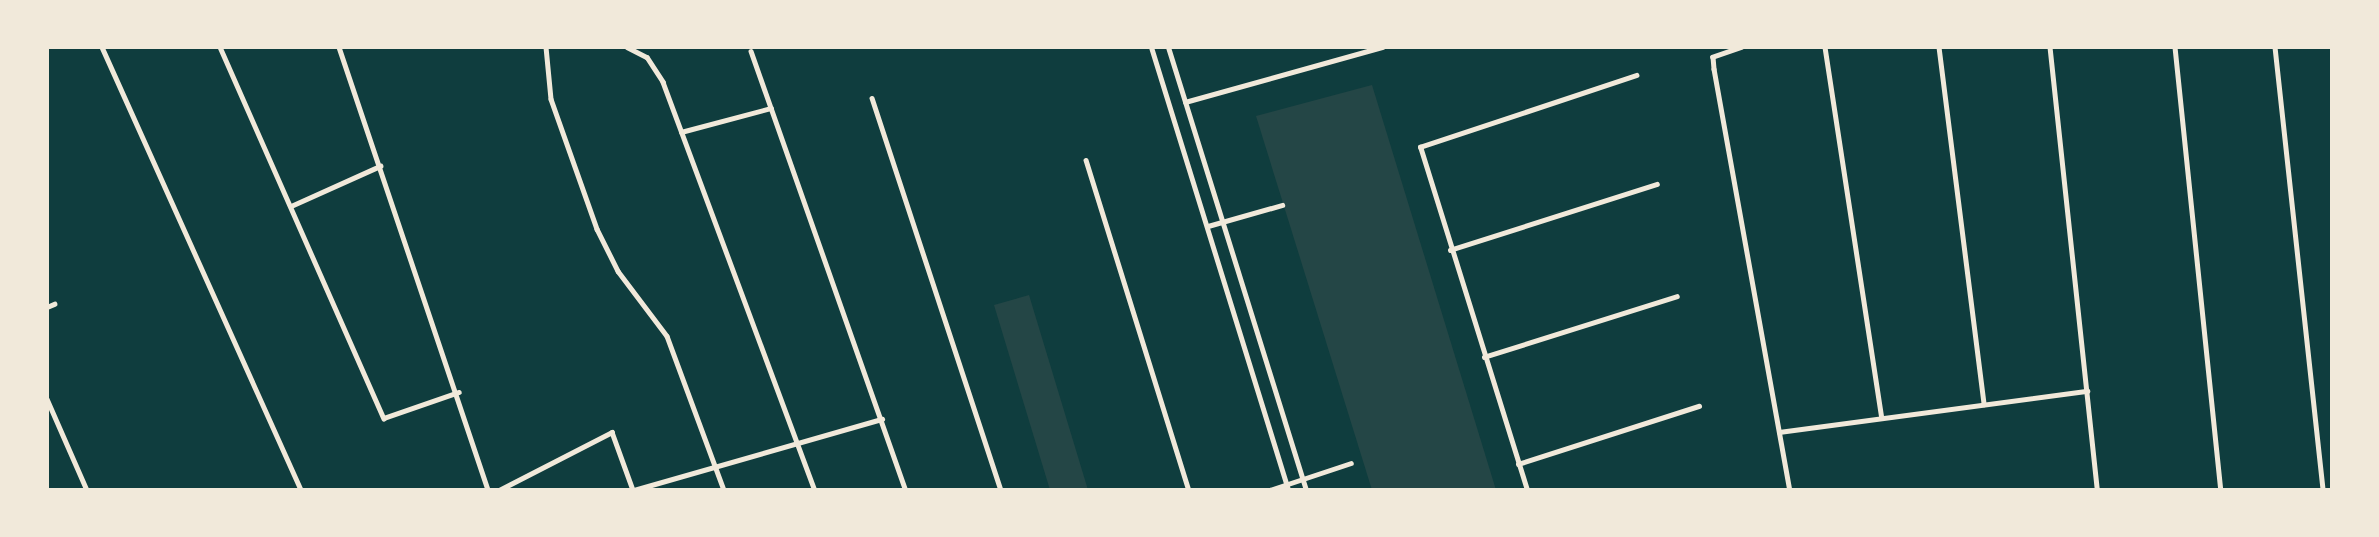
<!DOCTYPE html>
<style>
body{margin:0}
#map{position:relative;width:2379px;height:537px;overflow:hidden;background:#0f3d3e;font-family:"Varela Round",sans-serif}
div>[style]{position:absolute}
.green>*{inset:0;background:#244646}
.minor>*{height:4.5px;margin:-2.25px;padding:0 2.25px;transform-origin:2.25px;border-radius:2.25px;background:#f1e9da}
.tertiary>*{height:5px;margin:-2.5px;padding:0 2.5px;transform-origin:2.5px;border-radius:2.5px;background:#f1e9da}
span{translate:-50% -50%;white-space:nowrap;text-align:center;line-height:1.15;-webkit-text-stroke:6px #f1e9da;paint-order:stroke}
.frame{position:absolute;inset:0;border:49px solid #f1e9da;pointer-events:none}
</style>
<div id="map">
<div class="green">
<i style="clip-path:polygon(1372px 85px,1496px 490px,1372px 490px,1256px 116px)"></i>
<i style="clip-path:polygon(1029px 295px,1088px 490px,1050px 490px,994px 305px)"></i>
</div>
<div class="minor">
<i style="left:102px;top:47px;width:486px;rotate:65.8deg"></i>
<i style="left:220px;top:47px;width:406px;rotate:66.2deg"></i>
<i style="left:384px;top:418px;width:79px;rotate:-19.1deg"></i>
<i style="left:339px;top:47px;width:467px;rotate:71.4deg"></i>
<i style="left:546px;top:47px;width:52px;rotate:84.5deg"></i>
<i style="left:551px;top:99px;width:138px;rotate:70.5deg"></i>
<i style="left:597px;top:229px;width:47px;rotate:63.4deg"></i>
<i style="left:618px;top:271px;width:81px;rotate:53deg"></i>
<i style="left:667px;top:336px;width:164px;rotate:69.7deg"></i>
<i style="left:627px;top:47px;width:22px;rotate:27deg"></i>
<i style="left:647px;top:57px;width:30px;rotate:57deg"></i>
<i style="left:663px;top:82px;width:435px;rotate:69.6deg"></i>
<i style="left:1742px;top:47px;width:31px;rotate:161deg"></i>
<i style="left:1713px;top:57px;width:12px;rotate:85deg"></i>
<i style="left:1714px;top:69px;width:428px;rotate:79.8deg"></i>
<i style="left:1825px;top:47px;width:375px;rotate:81.3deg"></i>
<i style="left:1939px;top:47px;width:360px;rotate:82.8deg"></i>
<i style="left:2050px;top:47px;width:445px;rotate:83.9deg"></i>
<i style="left:2175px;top:47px;width:445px;rotate:84.1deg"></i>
<i style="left:2275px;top:47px;width:446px;rotate:83.8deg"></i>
<i style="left:751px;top:51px;width:466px;rotate:70.6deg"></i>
<i style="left:872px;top:98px;width:413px;rotate:71.8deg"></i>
<i style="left:1185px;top:102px;width:205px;rotate:-15.6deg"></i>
<i style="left:681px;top:132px;width:93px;rotate:-14.9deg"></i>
<i style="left:1086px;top:160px;width:346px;rotate:72.7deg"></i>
<i style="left:291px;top:206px;width:98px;rotate:-24.2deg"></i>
<i style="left:1208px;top:226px;width:77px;rotate:-15.8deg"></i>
<i style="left:1450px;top:250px;width:217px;rotate:-17.7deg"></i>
<i style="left:47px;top:307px;width:8px;rotate:-23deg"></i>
<i style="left:1484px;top:357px;width:202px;rotate:-17.5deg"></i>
<i style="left:47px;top:399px;width:99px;rotate:66.3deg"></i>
<i style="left:612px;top:432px;width:62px;rotate:70.1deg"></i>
<i style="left:1779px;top:432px;width:311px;rotate:-7.6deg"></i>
<i style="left:1518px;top:464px;width:190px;rotate:-17.8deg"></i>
<i style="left:634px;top:490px;width:258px;rotate:-16deg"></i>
<i style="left:1270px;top:490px;width:85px;rotate:-18.4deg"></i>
<i style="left:1527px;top:490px;width:359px;rotate:-107.3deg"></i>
<i style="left:1420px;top:147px;width:228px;rotate:-18.4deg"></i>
</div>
<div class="tertiary">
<i style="left:1151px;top:47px;width:464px;rotate:72.8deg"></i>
<i style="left:1168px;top:47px;width:464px;rotate:72.7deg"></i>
<i style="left:499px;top:490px;width:127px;rotate:-27.2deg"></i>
</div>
<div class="frame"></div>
</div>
